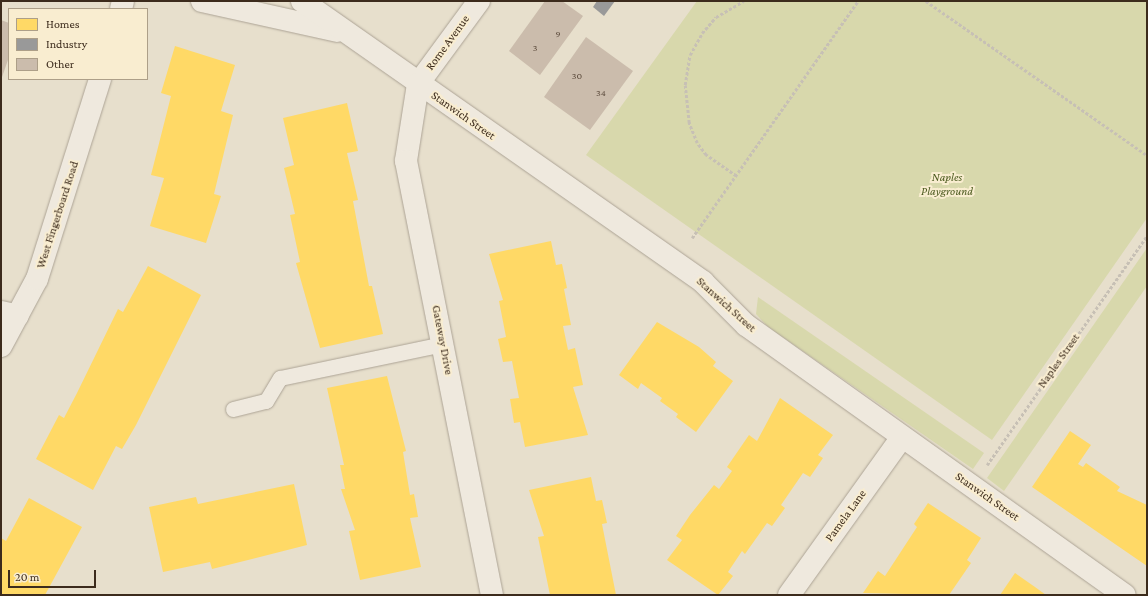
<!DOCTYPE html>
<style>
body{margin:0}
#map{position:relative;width:1148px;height:596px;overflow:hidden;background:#e7dfcc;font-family:"Crimson Pro",serif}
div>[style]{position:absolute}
.green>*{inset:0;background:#d8d8ac}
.homes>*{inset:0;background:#ffd966}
.industry>*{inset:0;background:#999}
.building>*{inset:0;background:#cbbcac}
.path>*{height:2.5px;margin-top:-1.25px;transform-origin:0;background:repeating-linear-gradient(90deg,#c7c0b5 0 3px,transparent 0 5px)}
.roads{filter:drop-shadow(0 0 1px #aca395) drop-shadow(0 0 1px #aca395)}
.lane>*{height:15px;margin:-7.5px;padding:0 7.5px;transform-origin:7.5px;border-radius:7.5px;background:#efe9de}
.street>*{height:22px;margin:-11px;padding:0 11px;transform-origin:11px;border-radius:11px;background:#efe9de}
.secondary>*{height:22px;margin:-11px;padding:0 11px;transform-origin:11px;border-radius:11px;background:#efe9de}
span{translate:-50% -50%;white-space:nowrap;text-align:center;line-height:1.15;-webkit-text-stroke:4px #f9edd0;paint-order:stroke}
.number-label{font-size:10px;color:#604f40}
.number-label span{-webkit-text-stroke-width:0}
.street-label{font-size:12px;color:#3c2b1c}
.park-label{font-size:12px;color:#4d5b20;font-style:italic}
.frame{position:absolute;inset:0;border:2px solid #3c2b1c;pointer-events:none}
.legend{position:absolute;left:8px;top:8px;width:140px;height:72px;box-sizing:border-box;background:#f9edd0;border:1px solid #ad9f88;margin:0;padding:5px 7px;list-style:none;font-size:12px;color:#3c2b1c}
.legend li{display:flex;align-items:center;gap:8px;height:20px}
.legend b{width:20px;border:1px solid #ad9f88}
.scale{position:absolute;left:8px;top:570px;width:88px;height:18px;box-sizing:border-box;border:2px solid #3c2b1c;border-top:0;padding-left:5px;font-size:12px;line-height:14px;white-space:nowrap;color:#3c2b1c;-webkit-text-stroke:3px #f9edd0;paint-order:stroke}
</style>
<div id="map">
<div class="green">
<i style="clip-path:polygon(697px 1px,1147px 1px,1147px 218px,992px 440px,586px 155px)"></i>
<i style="clip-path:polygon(1147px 248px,1147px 286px,1004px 491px,987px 478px)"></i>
<i style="clip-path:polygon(758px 297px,984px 453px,973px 469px,768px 327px,756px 314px)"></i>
</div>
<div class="homes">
<i style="clip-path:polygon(175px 46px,235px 65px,221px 111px,233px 115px,214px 194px,221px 196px,206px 243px,150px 226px,164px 178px,151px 175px,171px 96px,161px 93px)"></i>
<i style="clip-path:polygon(347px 103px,358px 151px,347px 153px,358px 200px,353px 201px,369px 286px,372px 286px,383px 334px,320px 348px,296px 263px,300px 262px,290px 215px,295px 214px,284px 168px,294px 165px,283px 118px)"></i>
<i style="clip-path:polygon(551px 241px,556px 265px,562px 264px,567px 288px,564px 289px,571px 325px,563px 326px,568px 350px,575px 348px,583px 385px,573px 387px,588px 435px,525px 447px,520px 422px,514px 423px,510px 399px,519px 398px,512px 361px,503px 362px,498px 339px,506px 337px,499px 301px,503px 300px,489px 254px)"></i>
<i style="clip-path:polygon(148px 266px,201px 295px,136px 425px,122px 449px,116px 446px,93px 490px,36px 459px,59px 415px,64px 418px,77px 393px,118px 309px,123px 312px)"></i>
<i style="clip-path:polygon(657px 322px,699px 347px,716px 362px,713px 366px,733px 381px,696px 432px,676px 417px,678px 414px,660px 401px,662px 398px,641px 383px,638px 389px,619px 375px)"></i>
<i style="clip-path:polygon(387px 376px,406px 451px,403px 452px,410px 495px,414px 494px,418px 517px,410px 518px,421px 567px,360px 580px,349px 531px,355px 530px,341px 489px,345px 489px,340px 465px,344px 465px,327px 388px)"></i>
<i style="clip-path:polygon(780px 398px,833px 435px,818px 455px,823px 458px,810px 477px,803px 473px,781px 505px,785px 508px,772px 526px,767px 523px,745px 554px,742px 551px,728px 572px,733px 576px,718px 595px,667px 560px,682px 540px,676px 536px,690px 515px,714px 485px,719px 489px,732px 471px,727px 467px,749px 435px,757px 441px)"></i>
<i style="clip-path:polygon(1070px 431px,1091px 445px,1078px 464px,1083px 467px,1086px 463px,1120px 487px,1117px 491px,1147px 505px,1147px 566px,1032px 487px)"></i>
<i style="clip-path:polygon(591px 477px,596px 501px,602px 500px,607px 523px,602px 524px,616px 595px,550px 595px,538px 537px,544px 536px,529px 490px)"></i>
<i style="clip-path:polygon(294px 484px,307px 545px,212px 569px,210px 562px,163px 572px,149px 507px,196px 497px,198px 504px)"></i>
<i style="clip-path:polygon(29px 498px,82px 527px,45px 595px,1px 595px,1px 538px,6px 541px)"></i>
<i style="clip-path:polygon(928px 503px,981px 538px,967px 560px,971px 563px,949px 595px,863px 593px,878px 571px,885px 576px,917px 527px,914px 524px)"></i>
<i style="clip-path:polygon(1015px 573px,1035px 587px,1046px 595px,1000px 595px)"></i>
</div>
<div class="industry">
<i style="clip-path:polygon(597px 1px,615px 1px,604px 16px,593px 7px)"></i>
</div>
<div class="building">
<i style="clip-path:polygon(545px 1px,562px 1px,583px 16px,540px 75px,509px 51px)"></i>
<i style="clip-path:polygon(1px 20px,9px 23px,9px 57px,1px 80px)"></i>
<i style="clip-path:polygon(586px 37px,633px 71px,590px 130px,544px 97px)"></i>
</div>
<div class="path">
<i style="left:926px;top:1px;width:269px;rotate:34.9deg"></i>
<i style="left:736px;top:176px;width:37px;rotate:-145deg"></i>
<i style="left:706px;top:155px;width:15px;rotate:-127deg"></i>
<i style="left:697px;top:143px;width:22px;rotate:-112deg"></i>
<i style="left:689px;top:123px;width:38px;rotate:-96deg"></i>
<i style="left:685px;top:85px;width:30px;rotate:-81deg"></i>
<i style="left:690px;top:55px;width:25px;rotate:-61deg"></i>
<i style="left:702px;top:33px;width:21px;rotate:-49deg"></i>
<i style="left:716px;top:17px;width:32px;rotate:-30deg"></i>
<i style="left:692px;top:238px;width:289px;rotate:-55deg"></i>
<i style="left:987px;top:465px;width:279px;rotate:-55.1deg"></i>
</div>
<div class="roads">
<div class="lane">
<i style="left:233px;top:409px;width:34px;rotate:-14deg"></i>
<i style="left:266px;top:401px;width:27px;rotate:-59deg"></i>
<i style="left:280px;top:378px;width:167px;rotate:-11.8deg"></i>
</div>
<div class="street">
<i style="left:202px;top:1px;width:138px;rotate:12.5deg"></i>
<i style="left:302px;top:1px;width:490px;rotate:35deg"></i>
<i style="left:703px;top:282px;width:61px;rotate:45deg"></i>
<i style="left:746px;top:325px;width:465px;rotate:35.5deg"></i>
<i style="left:479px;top:1px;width:103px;rotate:126.3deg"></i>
<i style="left:418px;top:84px;width:78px;rotate:98.9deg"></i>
<i style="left:406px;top:161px;width:442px;rotate:78.8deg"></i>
<i style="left:1px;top:312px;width:17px;rotate:13deg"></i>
<i style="left:789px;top:595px;width:194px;rotate:-54.4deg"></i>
</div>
<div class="secondary">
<i style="left:121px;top:9px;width:8px;rotate:-76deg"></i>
<i style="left:1px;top:346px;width:76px;rotate:-61.8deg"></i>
<i style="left:37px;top:279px;width:210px;rotate:-72.5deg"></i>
</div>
</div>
<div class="number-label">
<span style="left:558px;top:34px">9</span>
<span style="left:535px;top:48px">3</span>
<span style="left:577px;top:76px">30</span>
<span style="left:601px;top:93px">34</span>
</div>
<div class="street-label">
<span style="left:448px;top:43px;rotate:-54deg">Rome Avenue</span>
<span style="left:463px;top:116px;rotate:35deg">Stanwich Street</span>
<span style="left:58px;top:215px;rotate:-72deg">West Fingerboard Road</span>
<span style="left:726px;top:305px;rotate:42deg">Stanwich Street</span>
<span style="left:442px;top:340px;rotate:79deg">Gateway Drive</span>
<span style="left:1059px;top:361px;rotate:-55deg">Naples Street</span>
<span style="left:987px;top:497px;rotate:35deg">Stanwich Street</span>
<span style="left:846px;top:516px;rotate:-54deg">Pamela Lane</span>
</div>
<div class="park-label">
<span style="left:947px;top:185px">Naples<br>Playground</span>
</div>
<div class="frame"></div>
<ul class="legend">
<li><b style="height:11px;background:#ffd966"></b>Homes</li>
<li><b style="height:11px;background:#999"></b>Industry</li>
<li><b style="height:11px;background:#cbbcac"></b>Other</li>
</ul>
<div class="scale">20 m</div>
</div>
